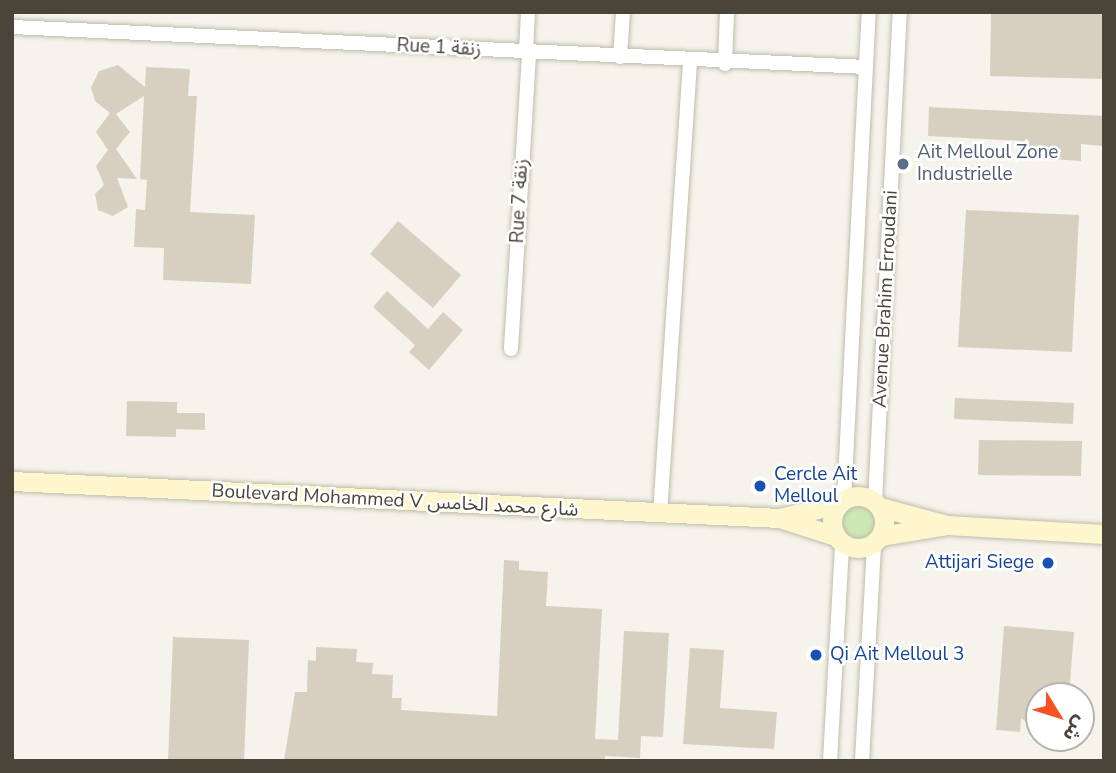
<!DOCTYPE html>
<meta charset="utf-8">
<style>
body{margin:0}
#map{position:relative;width:1116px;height:773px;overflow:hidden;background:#f5f3eb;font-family:"Nunito Sans","Noto Sans Arabic",sans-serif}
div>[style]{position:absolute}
.green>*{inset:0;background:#cde8b5}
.round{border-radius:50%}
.building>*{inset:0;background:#d7d0c0}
.roads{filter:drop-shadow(0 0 2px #c1bcad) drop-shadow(0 0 2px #c1bcad)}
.minor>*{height:14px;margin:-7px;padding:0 7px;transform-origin:7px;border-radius:7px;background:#fff}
.secondary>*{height:19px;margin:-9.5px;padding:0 9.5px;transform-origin:9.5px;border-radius:9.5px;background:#fef6cc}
.secondary>.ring{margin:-9.5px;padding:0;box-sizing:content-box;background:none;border:19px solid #fef6cc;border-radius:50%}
.dots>*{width:19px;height:19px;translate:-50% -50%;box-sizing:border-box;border:4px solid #fff;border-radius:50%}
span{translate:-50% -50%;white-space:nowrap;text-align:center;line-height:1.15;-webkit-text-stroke:5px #fff;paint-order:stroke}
.street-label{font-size:19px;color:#4a4439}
.service-label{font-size:19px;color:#4e5e75}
.left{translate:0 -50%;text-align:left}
.transit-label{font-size:19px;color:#164399}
.right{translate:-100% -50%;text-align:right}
.frame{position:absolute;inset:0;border:14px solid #4a4439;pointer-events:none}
.north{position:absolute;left:1025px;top:682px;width:70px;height:70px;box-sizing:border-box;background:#fff;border:2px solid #b7b4b0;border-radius:50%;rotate:128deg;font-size:19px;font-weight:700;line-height:28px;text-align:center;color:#4a4439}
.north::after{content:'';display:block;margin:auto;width:24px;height:32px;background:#f75220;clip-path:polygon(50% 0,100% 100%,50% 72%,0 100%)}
</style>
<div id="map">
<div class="green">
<i class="round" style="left:839px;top:502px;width:38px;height:38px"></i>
</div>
<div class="building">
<i style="clip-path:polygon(991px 12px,1104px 12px,1104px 79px,990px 76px)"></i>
<i style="clip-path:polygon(118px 65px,145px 87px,146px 67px,190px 69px,188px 96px,197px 96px,190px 212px,255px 215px,251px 284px,163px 280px,164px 248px,134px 247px,136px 209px,145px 210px,147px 180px,140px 179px,144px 96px,116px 114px,130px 132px,116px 149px,137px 179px,117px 178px,128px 207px,113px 216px,98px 210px,95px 194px,104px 185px,96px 166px,108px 150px,96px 132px,110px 113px,95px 101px,91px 88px,99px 71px)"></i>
<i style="clip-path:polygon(929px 107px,1104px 116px,1102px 146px,1081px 144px,1081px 161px,1022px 157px,1023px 141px,928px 136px)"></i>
<i style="clip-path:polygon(966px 210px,1079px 215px,1072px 352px,958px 347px)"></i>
<i style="clip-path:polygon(398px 221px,461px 275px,433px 308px,370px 254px)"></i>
<i style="clip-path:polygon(387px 291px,428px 329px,443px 312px,463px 330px,429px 370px,409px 352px,415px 345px,373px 307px)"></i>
<i style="clip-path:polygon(955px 398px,1074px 403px,1073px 424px,954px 419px)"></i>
<i style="clip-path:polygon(127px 401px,177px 402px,177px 413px,205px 413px,205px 430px,176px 429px,176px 437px,126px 436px)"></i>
<i style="clip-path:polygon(979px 440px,1082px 441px,1081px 476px,978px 475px)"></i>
<i style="clip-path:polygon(504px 560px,519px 561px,519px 570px,548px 572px,546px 606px,602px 609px,595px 739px,618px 740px,624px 631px,669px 633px,663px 737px,641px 736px,640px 758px,605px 756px,605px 761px,284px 761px,295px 692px,307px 692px,308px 660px,316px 661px,316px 647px,357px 649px,356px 662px,373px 663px,372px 674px,393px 675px,392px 698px,402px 698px,401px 710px,497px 716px)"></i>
<i style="clip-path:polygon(1004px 626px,1074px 632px,1069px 696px,1039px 694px,1039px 731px,1021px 718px,1020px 732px,996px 730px)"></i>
<i style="clip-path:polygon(173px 637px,249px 640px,244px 761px,168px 761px)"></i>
<i style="clip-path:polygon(690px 648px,724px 650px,720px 708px,777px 712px,774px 749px,683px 744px)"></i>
</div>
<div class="roads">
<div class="minor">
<i style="left:12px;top:27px;width:855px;rotate:2.68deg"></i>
<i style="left:526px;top:52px;width:40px;rotate:-87.1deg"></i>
<i style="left:620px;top:57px;width:45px;rotate:-86.2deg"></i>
<i style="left:725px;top:64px;width:52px;rotate:-87.8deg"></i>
<i style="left:511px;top:349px;width:297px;rotate:-86.5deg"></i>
<i style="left:844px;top:500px;width:489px;rotate:-87.1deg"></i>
<i style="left:875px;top:501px;width:490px;rotate:-87.1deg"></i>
<i style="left:660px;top:514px;width:453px;rotate:-86.2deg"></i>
<i style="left:830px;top:761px;width:218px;rotate:-86.8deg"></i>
<i style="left:862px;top:761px;width:217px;rotate:-86.8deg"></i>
</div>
<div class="secondary">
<i style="left:12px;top:481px;width:768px;rotate:2.76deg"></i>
<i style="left:779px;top:518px;width:59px;rotate:17.8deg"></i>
<i class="ring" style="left:832px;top:496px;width:33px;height:33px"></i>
<i style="left:880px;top:507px;width:69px;rotate:15deg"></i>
<i style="left:947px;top:525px;width:157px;rotate:3.3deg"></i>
<i style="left:779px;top:518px;width:62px;rotate:-13.1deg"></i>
<i style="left:880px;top:536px;width:63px;rotate:-9.2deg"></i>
</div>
</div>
<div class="dots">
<i style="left:903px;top:164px;background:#5c6f8a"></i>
<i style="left:760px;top:486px;background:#1a4fb4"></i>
<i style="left:1048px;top:563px;background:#1a4fb4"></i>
<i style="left:816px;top:655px;background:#1a4fb4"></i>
</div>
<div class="street-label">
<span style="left:439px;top:48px;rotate:3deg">Rue 1 زنقة</span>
<span style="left:520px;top:201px;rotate:-87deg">Rue 7 زنقة</span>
<span style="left:886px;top:299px;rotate:-87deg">Avenue Brahim Erroudani</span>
<span style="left:395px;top:501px;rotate:3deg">Boulevard Mohammed V شارع محمد الخامس</span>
</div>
<div class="service-label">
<span class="left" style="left:917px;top:164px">Ait Melloul Zone<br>Industrielle</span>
</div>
<div class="transit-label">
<span class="left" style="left:774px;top:486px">Cercle Ait<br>Melloul</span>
<span class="right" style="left:1034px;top:563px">Attijari Siege</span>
<span class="left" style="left:830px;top:655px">Qi Ait Melloul 3</span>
</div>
<div class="frame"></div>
<div class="north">ش</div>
</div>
